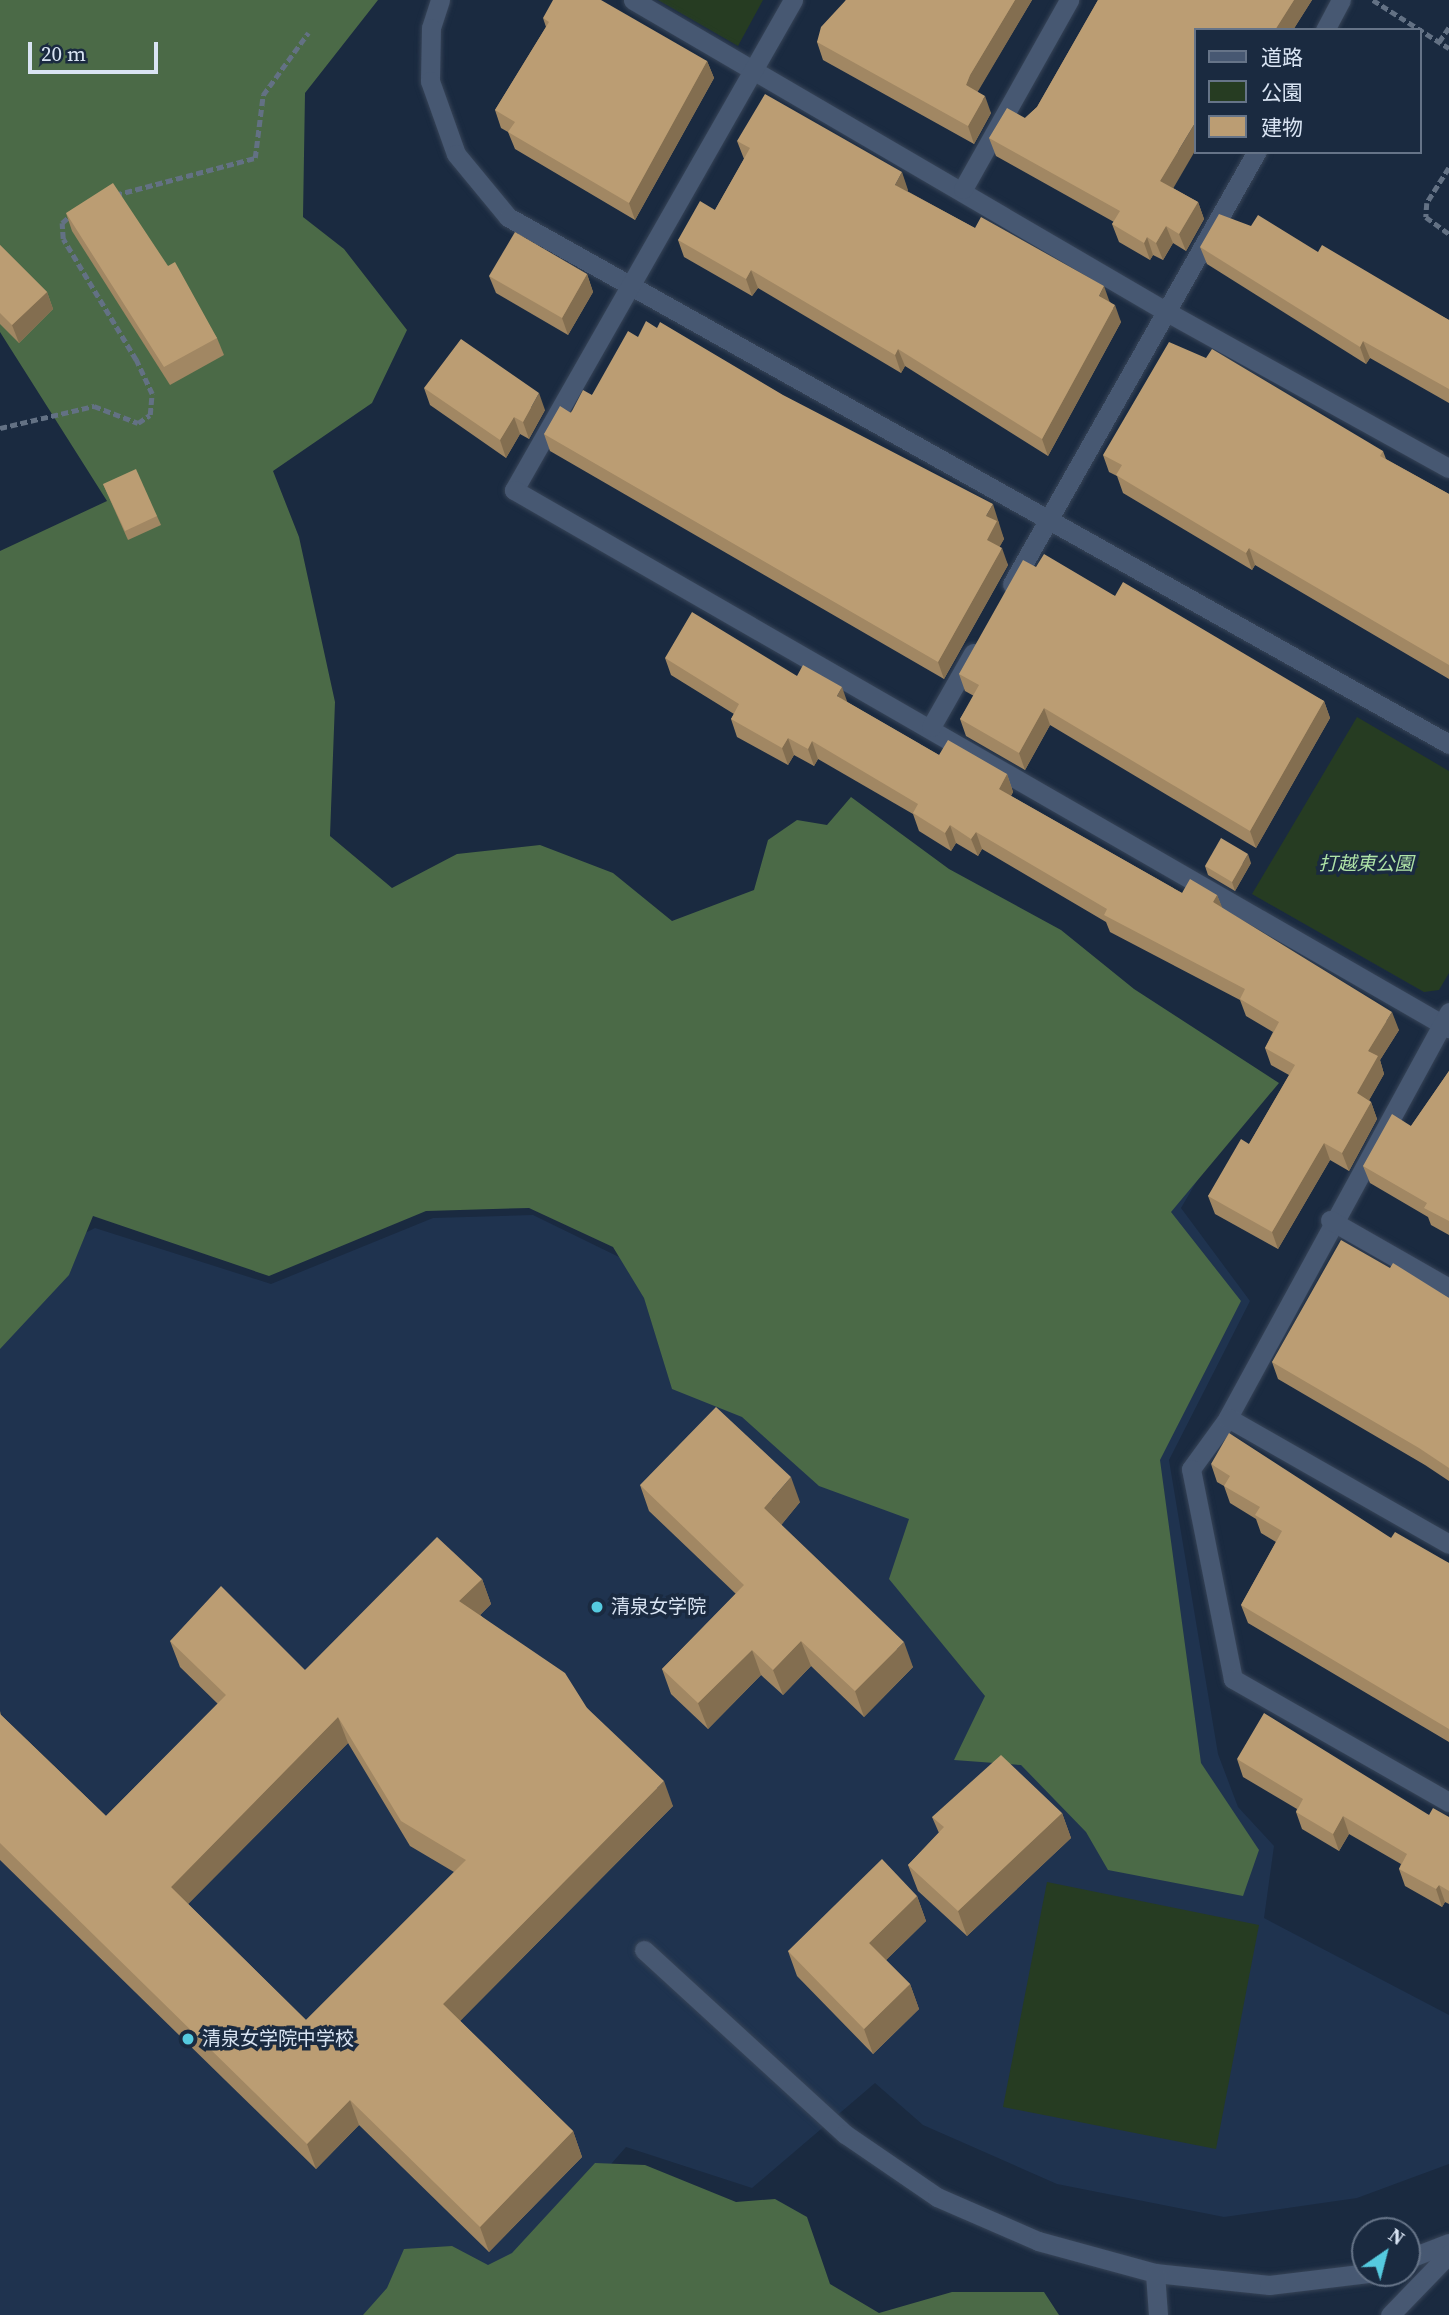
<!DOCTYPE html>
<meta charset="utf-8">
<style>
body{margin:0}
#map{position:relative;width:1449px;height:2315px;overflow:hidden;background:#1a2a40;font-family:"Source Serif 4","Noto Sans JP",serif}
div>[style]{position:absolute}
.built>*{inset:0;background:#1f334f}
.green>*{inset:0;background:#263c22}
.forest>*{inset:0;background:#4b6a47}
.path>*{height:4.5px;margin-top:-2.25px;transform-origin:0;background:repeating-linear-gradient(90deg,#637184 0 7px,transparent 0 10.5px)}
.roads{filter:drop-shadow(0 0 2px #374457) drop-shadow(0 0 2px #374457)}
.service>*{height:19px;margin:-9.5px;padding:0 9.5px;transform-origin:9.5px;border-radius:9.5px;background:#475872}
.minor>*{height:19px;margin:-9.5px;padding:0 9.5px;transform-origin:9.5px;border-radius:9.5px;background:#475872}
.wall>*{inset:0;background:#a18763}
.shaded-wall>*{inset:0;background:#836e50}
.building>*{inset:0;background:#bb9d73}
.dots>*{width:19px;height:19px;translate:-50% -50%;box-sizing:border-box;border:4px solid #1a2a40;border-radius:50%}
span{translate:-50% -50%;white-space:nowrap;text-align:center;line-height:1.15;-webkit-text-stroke:7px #1a2a40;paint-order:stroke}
.park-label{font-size:19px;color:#aee2a7;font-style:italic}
.poi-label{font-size:19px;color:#d9e4f3}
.left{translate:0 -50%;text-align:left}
.legend{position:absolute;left:1194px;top:28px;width:228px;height:126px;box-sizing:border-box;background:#1a2a40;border:2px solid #667488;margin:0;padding:9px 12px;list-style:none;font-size:21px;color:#d9e4f3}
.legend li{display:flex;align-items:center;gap:14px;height:35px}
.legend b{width:35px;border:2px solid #667488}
.north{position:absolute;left:1351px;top:2217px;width:70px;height:70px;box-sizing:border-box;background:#1a2a40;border:2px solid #667488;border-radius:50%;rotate:35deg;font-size:19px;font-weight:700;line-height:28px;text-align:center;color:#d9e4f3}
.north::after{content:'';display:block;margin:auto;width:24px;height:32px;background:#55cadf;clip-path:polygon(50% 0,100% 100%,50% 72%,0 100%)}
.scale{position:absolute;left:28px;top:42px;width:130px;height:32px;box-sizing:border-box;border:4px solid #d9e4f3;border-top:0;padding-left:9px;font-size:21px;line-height:24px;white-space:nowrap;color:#d9e4f3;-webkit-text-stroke:5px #1a2a40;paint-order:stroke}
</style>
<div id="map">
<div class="built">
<i style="clip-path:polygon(904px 860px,1249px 1092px,1181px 1208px,1250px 1301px,1169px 1460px,1218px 1754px,1238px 1807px,1274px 1846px,1264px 1918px,1449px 2015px,1449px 2164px,1357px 2198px,1224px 2217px,1057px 2184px,923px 2125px,875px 2083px,752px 2188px,626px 2147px,479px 2315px,0 2315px,0 1276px,95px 1228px,271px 1284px,433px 1218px,533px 1215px,619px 1257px)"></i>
</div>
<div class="green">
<i style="clip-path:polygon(658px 0,763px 0,738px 46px)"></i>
<i style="clip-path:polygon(1357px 717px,1449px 771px,1449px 973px,1439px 990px,1424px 992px,1252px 894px)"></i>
<i style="clip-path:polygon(1047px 1882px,1259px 1925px,1216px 2149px,1003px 2107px)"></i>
</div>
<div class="forest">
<i style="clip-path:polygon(0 0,378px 0,305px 93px,303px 217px,344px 249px,407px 330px,372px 403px,273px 471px,299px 537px,335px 702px,330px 836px,392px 888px,457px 854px,540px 845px,613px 873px,672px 921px,754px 890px,768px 840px,797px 820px,827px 825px,851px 797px,949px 869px,1061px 930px,1134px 989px,1279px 1083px,1171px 1212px,1241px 1301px,1160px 1460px,1201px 1763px,1259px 1850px,1243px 1896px,1108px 1870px,1086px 1832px,1021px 1765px,954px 1760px,985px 1696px,889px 1579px,909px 1519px,819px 1486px,742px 1417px,672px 1389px,644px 1298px,613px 1247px,529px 1208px,426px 1211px,269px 1276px,93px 1216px,69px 1275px,0 1349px,0 551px,107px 501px,0 332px)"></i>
<i style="clip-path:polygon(595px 2163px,645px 2165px,736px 2202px,775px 2199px,807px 2217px,830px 2284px,879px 2313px,952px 2292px,1044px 2292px,1059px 2315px,363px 2315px,387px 2288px,404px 2249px,452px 2246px,488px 2265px,512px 2253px)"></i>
</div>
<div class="path">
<i style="left:1373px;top:0;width:90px;rotate:32.3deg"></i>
<i style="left:1439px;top:42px;width:18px;rotate:-56deg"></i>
<i style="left:1449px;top:168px;width:41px;rotate:122.2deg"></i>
<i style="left:1427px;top:203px;width:14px;rotate:94deg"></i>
<i style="left:1426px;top:217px;width:29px;rotate:36deg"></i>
<i style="left:115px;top:195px;width:145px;rotate:-14.8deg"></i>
<i style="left:255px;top:158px;width:64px;rotate:-82.8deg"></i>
<i style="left:263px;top:95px;width:77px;rotate:-54deg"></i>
<i style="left:0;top:428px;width:97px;rotate:-13.2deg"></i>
<i style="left:94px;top:406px;width:47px;rotate:21.1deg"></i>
<i style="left:138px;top:423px;width:14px;rotate:-34deg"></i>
<i style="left:150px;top:415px;width:21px;rotate:-85deg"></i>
<i style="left:152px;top:394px;width:38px;rotate:-115deg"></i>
<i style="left:136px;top:360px;width:141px;rotate:-121.1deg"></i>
<i style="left:63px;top:239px;width:16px;rotate:-94deg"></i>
<i style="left:62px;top:223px;width:13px;rotate:-42deg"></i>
</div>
<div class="roads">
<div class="service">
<i style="left:644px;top:1950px;width:273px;rotate:42.5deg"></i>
<i style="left:845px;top:2134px;width:112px;rotate:34.4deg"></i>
<i style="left:937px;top:2197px;width:110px;rotate:23.5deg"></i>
<i style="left:1038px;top:2241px;width:121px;rotate:15.3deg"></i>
<i style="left:1155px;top:2273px;width:115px;rotate:6deg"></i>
<i style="left:1269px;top:2285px;width:100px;rotate:-6.9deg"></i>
<i style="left:1407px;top:2259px;width:45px;rotate:-20.9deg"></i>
<i style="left:1155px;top:2273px;width:42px;rotate:85.9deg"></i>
<i style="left:1390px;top:2315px;width:85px;rotate:-46deg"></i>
</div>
<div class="minor">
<i style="left:440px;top:0;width:29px;rotate:108deg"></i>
<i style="left:431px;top:28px;width:53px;rotate:91.1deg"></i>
<i style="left:430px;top:81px;width:77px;rotate:70.4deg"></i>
<i style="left:456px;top:154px;width:82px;rotate:50.5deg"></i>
<i style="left:508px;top:217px;width:1079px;rotate:29.25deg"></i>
<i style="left:633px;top:0;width:618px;rotate:30.3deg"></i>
<i style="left:1167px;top:312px;width:322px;rotate:29deg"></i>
<i style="left:793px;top:0;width:564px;rotate:119.66deg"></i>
<i style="left:514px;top:490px;width:1079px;rotate:29.92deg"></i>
<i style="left:1325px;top:30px;width:34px;rotate:-62deg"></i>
<i style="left:963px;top:189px;width:217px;rotate:-60.7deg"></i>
<i style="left:1012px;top:584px;width:496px;rotate:-60.5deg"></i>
<i style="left:931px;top:727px;width:85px;rotate:-60.4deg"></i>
<i style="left:1449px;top:1012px;width:462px;rotate:118.6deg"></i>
<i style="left:1228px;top:1418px;width:63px;rotate:126deg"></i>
<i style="left:1191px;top:1469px;width:214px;rotate:78.7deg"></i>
<i style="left:1233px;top:1679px;width:249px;rotate:29.7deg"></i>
<i style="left:1330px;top:1220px;width:137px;rotate:29.7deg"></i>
<i style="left:1228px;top:1418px;width:254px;rotate:29.7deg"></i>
</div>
</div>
<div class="wall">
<i style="clip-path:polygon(846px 0,1032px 0,977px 92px,991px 113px,974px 144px,823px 60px,817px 42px)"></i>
<i style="clip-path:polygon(1098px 0,1312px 0,1293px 30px,1195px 30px,1173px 188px,1198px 202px,1204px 219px,1186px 251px,1173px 243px,1163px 260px,1153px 255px,1150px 260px,1119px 242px,1112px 224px,1114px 222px,996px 156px,989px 138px,1025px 118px,1037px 107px)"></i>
<i style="clip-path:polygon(543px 18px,707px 61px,714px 78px,635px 220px,515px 149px,508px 132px,501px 128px,495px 110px,546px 27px)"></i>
<i style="clip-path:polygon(737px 141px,908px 190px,907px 191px,1110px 302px,1121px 322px,1048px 456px,905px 366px,901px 373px,758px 288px,752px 296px,684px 257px,678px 240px,715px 210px,744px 159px)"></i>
<i style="clip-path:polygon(66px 213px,168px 266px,217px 338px,224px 355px,170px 385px,72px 231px)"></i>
<i style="clip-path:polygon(0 245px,47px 292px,53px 309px,19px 343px,0 324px)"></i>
<i style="clip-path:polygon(1200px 247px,1318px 252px,1449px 320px,1449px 403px,1370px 358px,1366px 364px,1207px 264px)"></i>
<i style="clip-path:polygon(587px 274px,593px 292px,568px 335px,496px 293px,489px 276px)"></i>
<i style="clip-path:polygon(638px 337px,999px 522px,998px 524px,1004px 539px,999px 547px,1008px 565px,944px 679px,550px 451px,544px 434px,592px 395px)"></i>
<i style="clip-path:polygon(424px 388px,545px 410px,529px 439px,520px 434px,506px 458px,430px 405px)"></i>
<i style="clip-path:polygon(1383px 451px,1386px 459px,1449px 494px,1449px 679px,1255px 565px,1252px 570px,1123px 493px,1117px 476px,1109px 472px,1103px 455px)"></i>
<i style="clip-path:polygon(103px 484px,157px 516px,161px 525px,128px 540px)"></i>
<i style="clip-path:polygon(1036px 567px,1115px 596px,1324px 701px,1330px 718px,1256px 848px,1050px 725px,1025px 770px,966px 736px,960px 719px,974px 696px,965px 691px,959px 674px)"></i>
<i style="clip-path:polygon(665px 658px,797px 676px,847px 702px,939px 755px,1007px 774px,1013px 792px,1011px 796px,1182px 893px,1217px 895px,1222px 908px,1399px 1030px,1380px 1060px,1384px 1074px,1369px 1100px,1371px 1102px,1377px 1119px,1349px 1171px,1330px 1160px,1278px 1249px,1215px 1214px,1208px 1196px,1249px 1144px,1289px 1075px,1271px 1065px,1265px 1048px,1273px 1032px,1246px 1016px,1240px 1000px,1110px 932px,1106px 922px,982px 849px,978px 856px,956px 843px,951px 851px,919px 831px,913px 814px,818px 759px,814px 766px,794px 755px,788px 765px,737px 737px,731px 719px,734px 714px,671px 675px)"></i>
<i style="clip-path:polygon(1251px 863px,1235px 891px,1208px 875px,1205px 866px)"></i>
<i style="clip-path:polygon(1449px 1071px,1449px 1235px,1431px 1225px,1428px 1217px,1370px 1183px,1363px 1166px,1411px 1126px)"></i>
<i style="clip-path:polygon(1390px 1268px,1449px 1298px,1449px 1481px,1425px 1465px,1278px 1379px,1272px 1362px)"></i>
<i style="clip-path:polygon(1211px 1464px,1391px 1538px,1449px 1563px,1449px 1742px,1248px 1623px,1241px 1605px,1276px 1542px,1261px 1533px,1256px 1519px,1230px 1503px,1224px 1486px,1217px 1482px)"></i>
<i style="clip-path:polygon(640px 1485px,800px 1502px,781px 1525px,913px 1667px,864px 1717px,811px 1666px,783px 1695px,761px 1675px,708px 1729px,671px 1694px,662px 1669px,736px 1594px,649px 1511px)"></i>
<i style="clip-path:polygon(evenodd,482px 1579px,491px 1604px,480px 1615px,587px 1708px,673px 1806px,460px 2021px,573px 2131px,582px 2157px,489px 2252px,359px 2125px,316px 2169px,0 1860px,0 1711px,1px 1715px,106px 1816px,218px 1704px,180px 1667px,170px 1641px,305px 1670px,482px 1579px,348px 1743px,410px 1846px,454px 1872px,306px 2020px,188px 1904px,348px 1743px)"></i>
<i style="clip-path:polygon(1237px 1759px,1429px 1815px,1449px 1817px,1449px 1904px,1445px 1902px,1442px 1907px,1405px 1886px,1399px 1869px,1401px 1864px,1349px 1834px,1339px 1851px,1302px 1829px,1296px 1812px,1297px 1809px,1243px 1777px)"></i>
<i style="clip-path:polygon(1062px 1813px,1071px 1838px,967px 1936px,918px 1891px,908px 1865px,939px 1833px,932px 1817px)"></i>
<i style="clip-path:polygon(917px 1896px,926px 1921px,886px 1960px,910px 1984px,919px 2009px,873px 2054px,797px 1976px,788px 1951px)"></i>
</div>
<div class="shaded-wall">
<i style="clip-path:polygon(1015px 0,1032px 0,977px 93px,966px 85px,970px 75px)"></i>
<i style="clip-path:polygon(1294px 0,1312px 0,1293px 30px,1275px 30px)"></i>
<i style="clip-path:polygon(707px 61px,714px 78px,635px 220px,629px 203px)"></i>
<i style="clip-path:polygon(985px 96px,991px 113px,974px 144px,968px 126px)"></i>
<i style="clip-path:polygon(1195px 123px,1195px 151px,1167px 199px,1160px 181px)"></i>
<i style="clip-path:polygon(902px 172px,908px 190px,901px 202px,895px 185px)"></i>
<i style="clip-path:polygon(1198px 202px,1204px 219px,1186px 251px,1179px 234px)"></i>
<i style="clip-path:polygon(1166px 226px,1173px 243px,1163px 260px,1156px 243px)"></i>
<i style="clip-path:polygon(1147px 237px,1153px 255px,1150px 260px,1144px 243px)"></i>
<i style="clip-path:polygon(751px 270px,758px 288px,752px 296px,746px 279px)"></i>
<i style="clip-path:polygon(587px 274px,593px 292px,568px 335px,562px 318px)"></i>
<i style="clip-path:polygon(1104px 286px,1110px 303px,1099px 296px)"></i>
<i style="clip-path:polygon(47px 292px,53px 309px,19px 343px,12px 325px)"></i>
<i style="clip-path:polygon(1115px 305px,1121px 322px,1048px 456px,1042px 439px)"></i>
<i style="clip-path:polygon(1363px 341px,1370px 358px,1366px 364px,1360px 347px)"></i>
<i style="clip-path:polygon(898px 349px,905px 366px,901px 373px,895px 355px)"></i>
<i style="clip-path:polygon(539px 393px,545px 410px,529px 439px,523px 422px)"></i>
<i style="clip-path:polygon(514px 417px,520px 434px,506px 458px,500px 440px)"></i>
<i style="clip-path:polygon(993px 504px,1004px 539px,994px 557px,987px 540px,986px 516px)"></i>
<i style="clip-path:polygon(1002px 548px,1008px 565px,944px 679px,938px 662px)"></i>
<i style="clip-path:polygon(1249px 548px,1255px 565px,1252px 570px,1246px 553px)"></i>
<i style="clip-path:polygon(842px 687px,848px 704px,837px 696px)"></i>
<i style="clip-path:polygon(1324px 701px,1330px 718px,1256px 848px,1250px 831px)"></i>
<i style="clip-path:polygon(1044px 708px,1050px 725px,1025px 770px,1019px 753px)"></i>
<i style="clip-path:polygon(788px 738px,794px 755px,788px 765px,782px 748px)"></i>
<i style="clip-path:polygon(812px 741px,818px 759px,814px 766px,808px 749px)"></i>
<i style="clip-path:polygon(1007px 774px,1013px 792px,1005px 806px,999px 789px)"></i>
<i style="clip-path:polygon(950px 825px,956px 843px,951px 851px,945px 833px)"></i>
<i style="clip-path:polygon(976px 832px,982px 849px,978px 856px,971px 839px)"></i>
<i style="clip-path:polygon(1248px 854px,1251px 863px,1235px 891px,1232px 882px)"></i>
<i style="clip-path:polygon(1217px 895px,1224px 912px,1213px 902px)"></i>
<i style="clip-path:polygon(1392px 1012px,1399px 1030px,1380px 1060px,1384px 1074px,1363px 1111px,1357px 1093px,1368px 1051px)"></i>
<i style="clip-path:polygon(1371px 1102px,1377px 1119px,1349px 1171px,1342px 1153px)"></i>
<i style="clip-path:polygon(1324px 1143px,1330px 1160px,1278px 1249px,1272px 1232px)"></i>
<i style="clip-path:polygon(791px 1477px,800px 1502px,774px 1534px,764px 1508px)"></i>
<i style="clip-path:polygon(482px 1579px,491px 1604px,468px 1627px,459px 1601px)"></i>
<i style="clip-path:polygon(801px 1641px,811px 1666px,783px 1695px,773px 1670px)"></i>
<i style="clip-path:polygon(904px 1642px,913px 1667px,864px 1717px,855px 1691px)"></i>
<i style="clip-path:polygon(752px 1650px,761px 1675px,708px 1729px,698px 1703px)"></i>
<i style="clip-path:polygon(338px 1717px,348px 1743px,180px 1912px,171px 1887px)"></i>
<i style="clip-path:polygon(664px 1781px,673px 1806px,452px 2029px,443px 2004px)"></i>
<i style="clip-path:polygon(1062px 1813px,1071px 1838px,967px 1936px,958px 1911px)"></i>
<i style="clip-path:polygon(1343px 1816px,1349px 1834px,1339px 1851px,1333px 1834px)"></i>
<i style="clip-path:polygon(1439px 1885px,1445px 1902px,1442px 1907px,1436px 1889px)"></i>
<i style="clip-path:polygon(917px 1896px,926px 1921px,878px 1968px,869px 1943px)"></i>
<i style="clip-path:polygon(910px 1984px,919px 2009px,873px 2054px,864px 2029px)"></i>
<i style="clip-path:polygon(350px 2100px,359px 2125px,316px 2169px,307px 2144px)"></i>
<i style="clip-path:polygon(573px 2131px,582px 2157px,489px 2252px,480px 2227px)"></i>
</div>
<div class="building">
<i style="clip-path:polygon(553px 0,601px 0,707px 61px,629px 203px,508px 132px,515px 122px,495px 110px,549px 22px,543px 18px)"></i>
<i style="clip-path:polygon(846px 0,1015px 0,970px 75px,966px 85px,985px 96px,968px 126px,817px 42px,821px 27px)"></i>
<i style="clip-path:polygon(1098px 0,1294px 0,1275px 30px,1195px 30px,1195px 123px,1160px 181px,1198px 202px,1179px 234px,1166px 226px,1156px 243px,1147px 237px,1144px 243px,1112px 224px,1120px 211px,989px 138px,1007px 108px,1025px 118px,1037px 107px)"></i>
<i style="clip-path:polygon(765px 94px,902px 172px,895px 185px,975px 228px,981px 217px,1104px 286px,1099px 296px,1115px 305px,1042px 439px,898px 349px,895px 355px,751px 270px,746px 279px,678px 240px,700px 201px,715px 210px,750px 148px,737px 141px)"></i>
<i style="clip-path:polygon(113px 183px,168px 266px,175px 262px,217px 338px,164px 367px,66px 213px)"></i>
<i style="clip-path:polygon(1219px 214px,1251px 226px,1258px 215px,1318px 252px,1322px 245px,1449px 320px,1449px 389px,1363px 341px,1360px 347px,1200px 247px)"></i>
<i style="clip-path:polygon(515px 232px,587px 274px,562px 318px,489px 276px)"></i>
<i style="clip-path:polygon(0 245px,47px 292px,12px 325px,0 313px)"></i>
<i style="clip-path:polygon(646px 321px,657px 328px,660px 322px,783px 395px,993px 504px,986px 516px,997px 521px,987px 540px,1002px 548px,938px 662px,544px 434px,560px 406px,571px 413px,583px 390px,592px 395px,628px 331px,638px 337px)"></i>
<i style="clip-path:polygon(461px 339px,539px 393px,523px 422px,514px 417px,500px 440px,424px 388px)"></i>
<i style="clip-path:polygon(1169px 342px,1206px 358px,1212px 349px,1383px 451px,1380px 456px,1449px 494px,1449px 665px,1249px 548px,1246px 553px,1116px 475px,1122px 465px,1103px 455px)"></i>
<i style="clip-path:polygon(136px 469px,157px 516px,125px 531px,103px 484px)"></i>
<i style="clip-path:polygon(1044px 554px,1115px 596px,1123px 582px,1324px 701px,1250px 831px,1044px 708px,1019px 753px,960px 719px,979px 685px,959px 674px,1023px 560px,1036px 567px)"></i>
<i style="clip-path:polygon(692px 612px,797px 676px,803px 665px,842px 687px,837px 696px,939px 755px,948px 740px,1007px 774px,999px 789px,1182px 893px,1190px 879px,1217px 895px,1213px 902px,1392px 1012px,1368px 1051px,1378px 1056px,1357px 1093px,1371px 1102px,1342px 1153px,1324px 1143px,1272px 1232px,1208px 1196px,1241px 1139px,1249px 1144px,1295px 1065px,1265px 1048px,1279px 1022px,1240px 999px,1245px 989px,1104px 915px,1107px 909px,976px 832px,971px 839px,950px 825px,945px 833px,913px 813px,918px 804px,812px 741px,808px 749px,788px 738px,782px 748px,731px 719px,739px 704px,665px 658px)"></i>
<i style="clip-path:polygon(1221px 838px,1248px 854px,1232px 882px,1205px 866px)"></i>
<i style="clip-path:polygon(1449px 1071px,1449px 1221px,1424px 1208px,1427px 1203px,1363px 1166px,1392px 1114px,1411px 1126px)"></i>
<i style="clip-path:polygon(1341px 1240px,1390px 1268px,1393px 1263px,1449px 1298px,1449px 1468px,1419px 1448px,1272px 1362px)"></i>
<i style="clip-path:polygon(716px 1407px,791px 1477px,764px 1508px,904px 1642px,855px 1691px,801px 1641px,773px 1670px,752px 1650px,698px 1703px,662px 1669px,744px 1585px,640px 1485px)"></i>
<i style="clip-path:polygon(1229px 1433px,1391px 1538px,1395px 1532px,1449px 1563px,1449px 1729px,1241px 1605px,1282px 1531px,1255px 1515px,1260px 1507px,1224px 1486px,1230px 1476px,1211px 1464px)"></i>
<i style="clip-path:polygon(evenodd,437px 1537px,482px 1579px,459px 1601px,565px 1673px,587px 1708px,664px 1781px,443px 2004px,573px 2131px,480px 2227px,350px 2100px,307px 2144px,0 1843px,0 1714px,106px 1816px,226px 1695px,170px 1641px,221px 1586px,305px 1670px,437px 1537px,338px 1717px,401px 1821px,466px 1860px,306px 2020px,171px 1887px,338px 1717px)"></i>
<i style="clip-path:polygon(1264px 1713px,1429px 1815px,1433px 1808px,1449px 1817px,1449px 1891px,1439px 1885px,1436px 1889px,1399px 1869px,1407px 1854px,1343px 1816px,1333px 1834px,1296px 1812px,1303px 1799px,1237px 1759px)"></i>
<i style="clip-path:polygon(1001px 1755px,1062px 1813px,958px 1911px,908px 1865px,944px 1827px,932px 1817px)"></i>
<i style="clip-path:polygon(882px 1859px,917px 1896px,869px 1943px,910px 1984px,864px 2029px,788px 1951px)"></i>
</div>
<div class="dots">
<i style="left:597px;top:1607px;background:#55cadf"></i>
<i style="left:188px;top:2039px;background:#55cadf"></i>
</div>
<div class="park-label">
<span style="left:1366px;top:864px">打越東公園</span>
</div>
<div class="poi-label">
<span class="left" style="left:611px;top:1607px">清泉女学院</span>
<span class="left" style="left:202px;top:2039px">清泉女学院中学校</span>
</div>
<ul class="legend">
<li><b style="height:9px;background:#475872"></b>道路</li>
<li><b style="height:19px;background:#263c22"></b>公園</li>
<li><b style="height:19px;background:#bb9d73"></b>建物</li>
</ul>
<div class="north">N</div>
<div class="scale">20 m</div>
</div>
